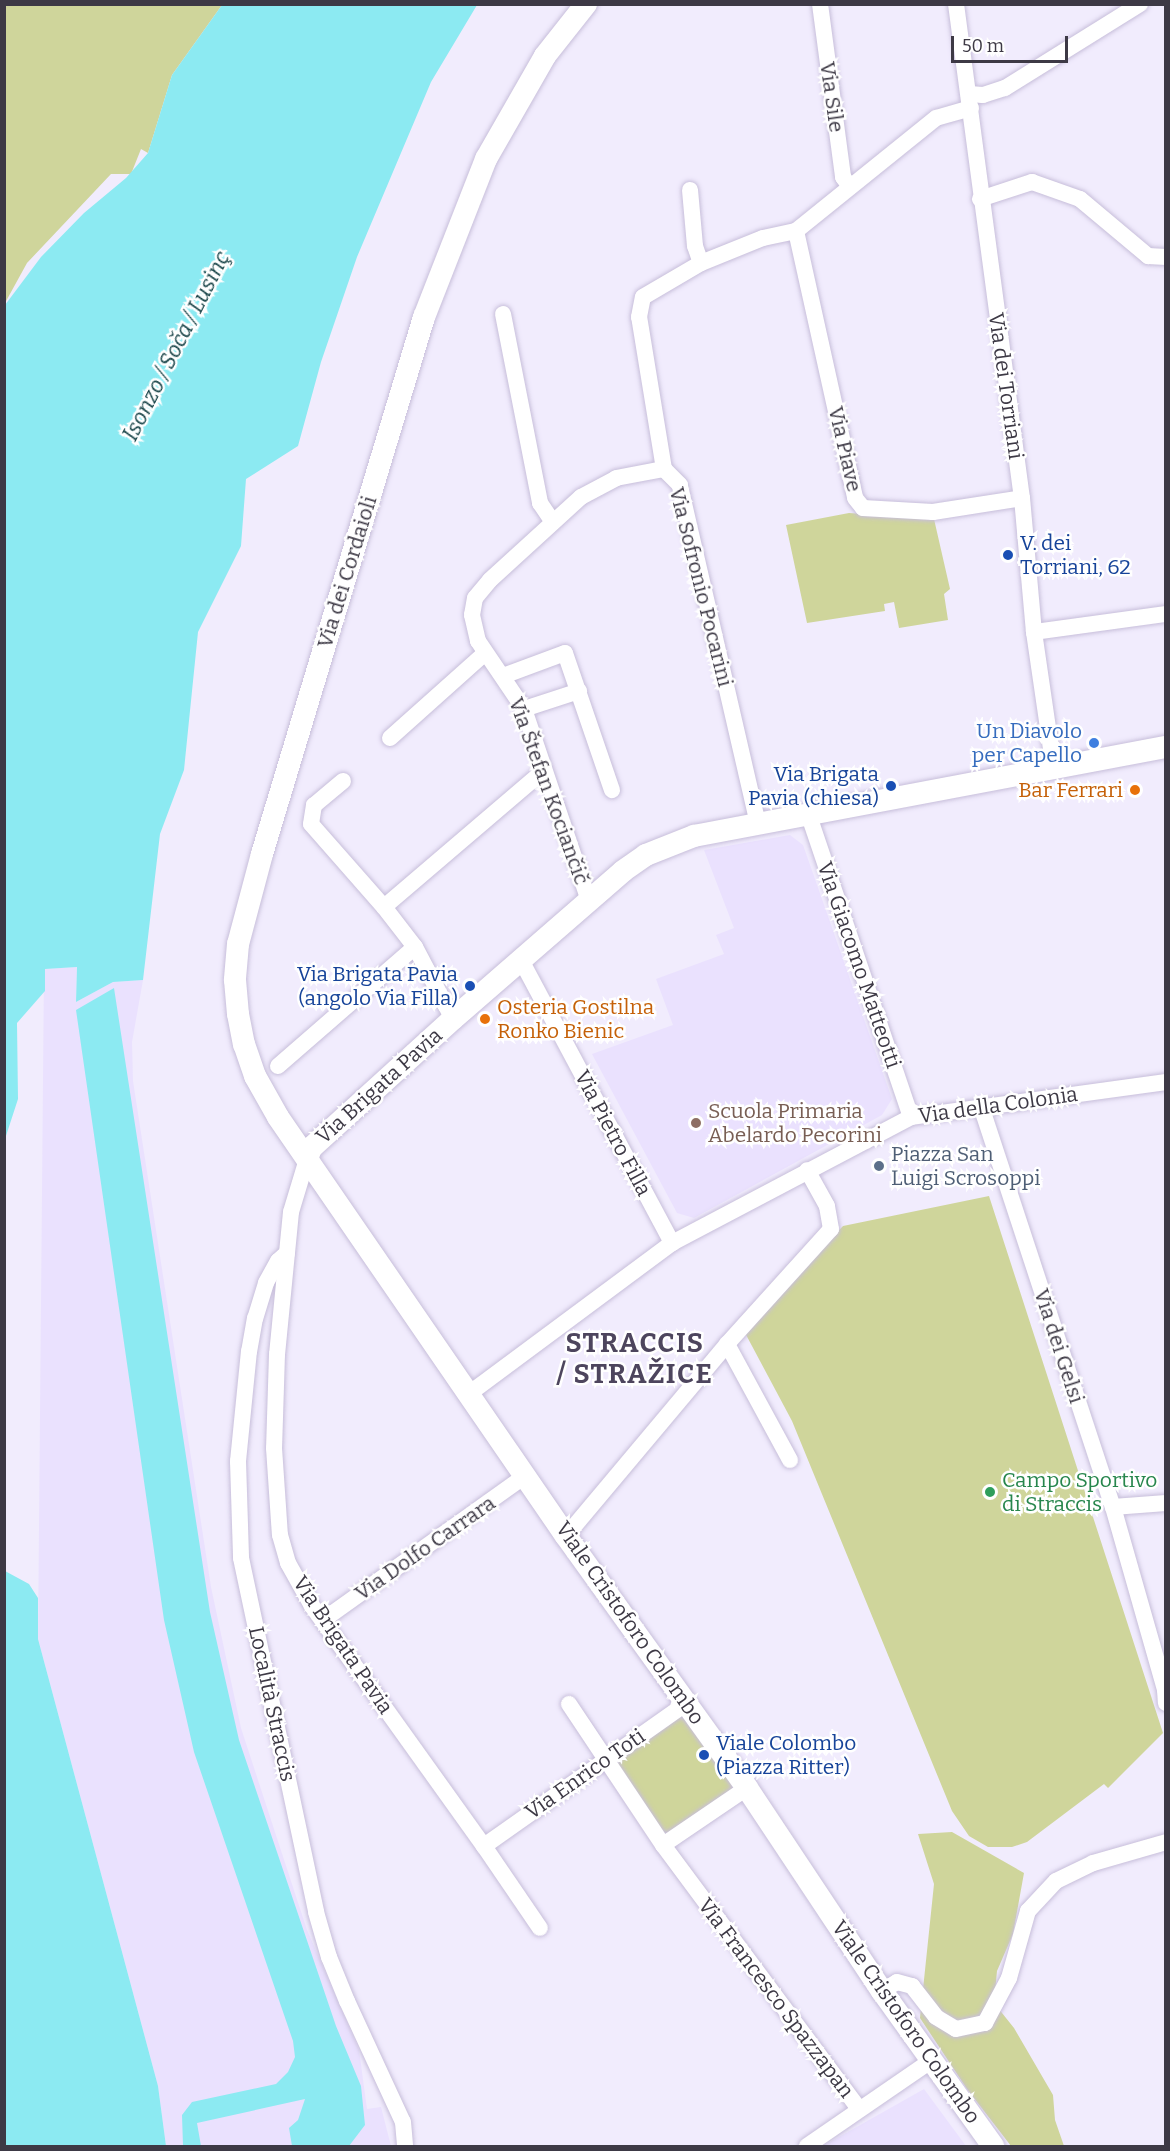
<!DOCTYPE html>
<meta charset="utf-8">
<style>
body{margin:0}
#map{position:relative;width:1170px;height:2151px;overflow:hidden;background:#f1ecfd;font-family:Bitter,serif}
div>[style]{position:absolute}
.built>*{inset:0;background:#eae1fe}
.green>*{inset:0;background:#cfd59b}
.water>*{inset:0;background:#8ceaf2}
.roads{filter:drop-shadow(0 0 2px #c7beda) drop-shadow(0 0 2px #c7beda)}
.street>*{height:16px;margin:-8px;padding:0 8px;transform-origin:8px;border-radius:8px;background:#fff}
.secondary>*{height:22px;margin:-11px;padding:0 11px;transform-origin:11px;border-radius:11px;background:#fff}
.dots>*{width:16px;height:16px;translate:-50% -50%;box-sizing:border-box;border:3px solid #fff;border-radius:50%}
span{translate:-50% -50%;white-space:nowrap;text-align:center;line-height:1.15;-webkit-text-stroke:5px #fff;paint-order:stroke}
.street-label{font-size:21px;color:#3d3945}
.transit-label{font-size:21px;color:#164399}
.left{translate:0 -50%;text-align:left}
.right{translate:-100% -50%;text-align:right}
.shop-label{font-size:21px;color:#366cbe}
.food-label{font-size:21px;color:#c56008}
.education-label{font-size:21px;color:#785e54}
.service-label{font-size:21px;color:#4e5e75}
.leisure-label{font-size:21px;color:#27864d}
.water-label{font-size:22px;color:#184448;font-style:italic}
.district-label{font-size:27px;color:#4d455d;font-weight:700;letter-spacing:1.5px}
.frame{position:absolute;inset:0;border:6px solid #3d3945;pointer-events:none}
.scale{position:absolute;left:951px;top:36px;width:117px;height:27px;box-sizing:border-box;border:3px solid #3d3945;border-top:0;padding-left:8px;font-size:18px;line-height:21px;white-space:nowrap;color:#3d3945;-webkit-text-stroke:4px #fff;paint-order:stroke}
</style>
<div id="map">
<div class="built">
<i style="clip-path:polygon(790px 835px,803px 845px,892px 1099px,882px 1115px,694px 1218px,677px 1213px,592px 1054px,673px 1025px,656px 979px,724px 954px,716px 935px,734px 928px,704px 850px)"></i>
<i style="clip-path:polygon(77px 967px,76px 1002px,113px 982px,143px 980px,132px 1042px,133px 1081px,211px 1587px,241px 1728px,307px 1930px,359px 2050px,367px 2109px,381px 2107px,391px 2146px,166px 2146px,158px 2086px,38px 1639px,44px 969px)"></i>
<i style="clip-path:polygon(924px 2089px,966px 2146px,823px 2146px)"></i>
</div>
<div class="green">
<i style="clip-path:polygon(5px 5px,222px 5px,172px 75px,148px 153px,141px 149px,131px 174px,111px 174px,27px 263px,5px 303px)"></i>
<i style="clip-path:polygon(849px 513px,934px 519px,950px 589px,944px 594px,948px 620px,899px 628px,894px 602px,884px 604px,885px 611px,807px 623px,786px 525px)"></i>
<i style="clip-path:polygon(989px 1196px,1163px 1733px,1108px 1788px,1104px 1784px,1027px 1842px,1012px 1847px,988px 1847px,969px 1836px,952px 1811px,792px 1421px,744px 1331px,843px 1226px)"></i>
<i style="clip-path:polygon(687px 1703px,747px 1788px,663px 1845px,606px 1759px)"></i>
<i style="clip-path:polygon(952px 1832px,1024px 1873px,1013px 1934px,997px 1971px,994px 2003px,1014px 2028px,1053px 2095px,1055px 2120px,1064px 2146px,1011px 2146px,967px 2089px,920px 2018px,934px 1884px,918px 1834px)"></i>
</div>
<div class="water">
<i style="clip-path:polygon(222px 5px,477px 5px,431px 82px,357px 257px,321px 362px,298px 446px,246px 479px,241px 546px,198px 632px,184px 770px,160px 834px,143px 980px,113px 982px,76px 1002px,77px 967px,45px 969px,45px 991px,17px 1023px,18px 1099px,5px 1139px,5px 305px,41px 257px,84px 213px,126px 178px,148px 153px,172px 75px)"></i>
<i style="clip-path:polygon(114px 988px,210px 1612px,239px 1740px,336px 2026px,361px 2086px,365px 2125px,349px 2146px,292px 2146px,289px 2128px,298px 2120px,305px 2099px,197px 2123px,201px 2146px,183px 2146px,182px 2115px,192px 2102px,276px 2084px,288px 2072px,295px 2057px,293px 2041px,194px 1752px,164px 1620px,76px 1010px)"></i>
<i style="clip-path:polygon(5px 1571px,29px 1584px,38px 1598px,38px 1639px,158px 2086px,166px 2146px,5px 2146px)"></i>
</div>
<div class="roads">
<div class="street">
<i style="left:820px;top:4px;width:175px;rotate:82.4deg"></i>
<i style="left:843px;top:177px;width:12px;rotate:55deg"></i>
<i style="left:956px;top:4px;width:498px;rotate:82.4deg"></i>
<i style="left:1022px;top:498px;width:135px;rotate:84.9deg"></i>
<i style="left:1034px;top:632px;width:138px;rotate:81.7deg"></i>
<i style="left:969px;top:94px;width:14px;rotate:4deg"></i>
<i style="left:983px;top:95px;width:23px;rotate:-18deg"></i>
<i style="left:1005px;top:88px;width:159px;rotate:-31.9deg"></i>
<i style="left:971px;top:108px;width:36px;rotate:164deg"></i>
<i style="left:936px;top:118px;width:180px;rotate:141.1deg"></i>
<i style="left:796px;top:231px;width:273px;rotate:77.5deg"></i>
<i style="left:855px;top:498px;width:13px;rotate:51deg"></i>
<i style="left:863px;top:508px;width:70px;rotate:3.3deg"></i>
<i style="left:933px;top:512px;width:90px;rotate:-8.9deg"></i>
<i style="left:690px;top:190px;width:56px;rotate:84.9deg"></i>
<i style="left:695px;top:246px;width:18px;rotate:71deg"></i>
<i style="left:980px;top:199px;width:55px;rotate:-18.1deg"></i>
<i style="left:1032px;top:182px;width:51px;rotate:19.5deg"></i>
<i style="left:1080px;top:199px;width:89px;rotate:40deg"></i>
<i style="left:1148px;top:256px;width:18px;rotate:3deg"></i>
<i style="left:503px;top:314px;width:193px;rotate:78.9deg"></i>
<i style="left:540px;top:503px;width:23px;rotate:56deg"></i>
<i style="left:1034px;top:632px;width:133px;rotate:-7.8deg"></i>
<i style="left:503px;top:676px;width:66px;rotate:-20.4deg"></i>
<i style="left:565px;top:653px;width:145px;rotate:71.1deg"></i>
<i style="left:524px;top:709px;width:58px;rotate:-18.1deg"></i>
<i style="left:390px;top:738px;width:127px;rotate:-41.8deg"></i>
<i style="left:343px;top:781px;width:38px;rotate:140deg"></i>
<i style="left:314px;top:805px;width:19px;rotate:99deg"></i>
<i style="left:311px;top:824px;width:111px;rotate:48.7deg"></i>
<i style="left:384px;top:907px;width:51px;rotate:52.2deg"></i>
<i style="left:415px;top:947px;width:81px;rotate:62.2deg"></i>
<i style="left:808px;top:813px;width:321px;rotate:71.3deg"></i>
<i style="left:758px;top:824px;width:348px;rotate:-103deg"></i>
<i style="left:680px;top:485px;width:23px;rotate:-135deg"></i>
<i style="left:664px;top:469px;width:154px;rotate:-99.3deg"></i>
<i style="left:639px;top:317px;width:20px;rotate:-79deg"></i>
<i style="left:643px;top:297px;width:67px;rotate:-30.4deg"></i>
<i style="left:701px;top:263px;width:67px;rotate:-22deg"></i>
<i style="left:763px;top:238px;width:34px;rotate:-12deg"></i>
<i style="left:589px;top:901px;width:203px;rotate:-108.7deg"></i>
<i style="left:524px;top:709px;width:82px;rotate:-124.1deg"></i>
<i style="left:478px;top:641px;width:27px;rotate:-103deg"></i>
<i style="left:472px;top:615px;width:17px;rotate:-80deg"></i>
<i style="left:475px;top:598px;width:23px;rotate:-50deg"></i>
<i style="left:490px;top:580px;width:123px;rotate:-42.4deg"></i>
<i style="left:581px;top:497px;width:40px;rotate:-28deg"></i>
<i style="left:616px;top:478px;width:49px;rotate:-10.6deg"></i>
<i style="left:384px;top:907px;width:209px;rotate:-40.5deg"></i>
<i style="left:521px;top:960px;width:321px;rotate:61.9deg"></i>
<i style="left:278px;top:1066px;width:181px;rotate:-41deg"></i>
<i style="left:981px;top:1106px;width:422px;rotate:71.8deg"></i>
<i style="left:1113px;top:1507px;width:190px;rotate:74.1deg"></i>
<i style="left:1165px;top:1690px;width:13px;rotate:86deg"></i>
<i style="left:307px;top:1159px;width:55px;rotate:106.8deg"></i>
<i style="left:291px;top:1212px;width:143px;rotate:95.6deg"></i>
<i style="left:277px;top:1354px;width:94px;rotate:91.8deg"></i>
<i style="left:274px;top:1448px;width:87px;rotate:86.1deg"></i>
<i style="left:280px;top:1535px;width:29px;rotate:74deg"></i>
<i style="left:288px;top:1563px;width:49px;rotate:60.8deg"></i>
<i style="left:312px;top:1606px;width:295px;rotate:54.4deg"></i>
<i style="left:484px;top:1846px;width:99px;rotate:55.7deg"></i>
<i style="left:287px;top:1253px;width:12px;rotate:138deg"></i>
<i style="left:278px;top:1261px;width:25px;rotate:119deg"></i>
<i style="left:266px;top:1283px;width:37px;rotate:107deg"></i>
<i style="left:255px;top:1318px;width:34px;rotate:100deg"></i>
<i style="left:249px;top:1351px;width:111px;rotate:95.7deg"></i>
<i style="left:238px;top:1461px;width:97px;rotate:88.2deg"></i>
<i style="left:241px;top:1558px;width:362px;rotate:78deg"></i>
<i style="left:316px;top:1912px;width:47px;rotate:73.9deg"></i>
<i style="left:329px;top:1957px;width:48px;rotate:67.8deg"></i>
<i style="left:347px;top:2001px;width:133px;rotate:65.2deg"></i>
<i style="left:403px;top:2122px;width:24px;rotate:85deg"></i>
<i style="left:727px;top:1344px;width:132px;rotate:61.5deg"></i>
<i style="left:470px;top:1393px;width:252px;rotate:-36.6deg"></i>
<i style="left:672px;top:1243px;width:270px;rotate:-27.8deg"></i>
<i style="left:911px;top:1117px;width:257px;rotate:-7.8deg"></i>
<i style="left:1113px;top:1507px;width:53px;rotate:-4.3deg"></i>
<i style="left:566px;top:1536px;width:251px;rotate:-50deg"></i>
<i style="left:727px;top:1344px;width:155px;rotate:-47.9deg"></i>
<i style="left:831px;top:1229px;width:23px;rotate:-100deg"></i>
<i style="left:827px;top:1206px;width:41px;rotate:-119.1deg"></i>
<i style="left:323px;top:1620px;width:249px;rotate:-35.5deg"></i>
<i style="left:569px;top:1704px;width:169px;rotate:56.3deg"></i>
<i style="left:663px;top:1845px;width:329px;rotate:53.4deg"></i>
<i style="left:663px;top:1845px;width:102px;rotate:-34.2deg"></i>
<i style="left:484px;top:1846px;width:248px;rotate:-35.2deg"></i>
<i style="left:882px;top:1991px;width:17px;rotate:-31deg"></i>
<i style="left:897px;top:1982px;width:16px;rotate:15deg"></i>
<i style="left:912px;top:1986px;width:39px;rotate:52deg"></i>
<i style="left:936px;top:2017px;width:23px;rotate:31deg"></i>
<i style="left:956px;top:2029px;width:30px;rotate:-12deg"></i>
<i style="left:985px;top:2023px;width:51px;rotate:-61.9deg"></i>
<i style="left:1009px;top:1978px;width:70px;rotate:-74.2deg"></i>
<i style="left:1028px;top:1911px;width:41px;rotate:-47deg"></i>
<i style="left:1056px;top:1881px;width:41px;rotate:-25.9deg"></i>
<i style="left:1093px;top:1863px;width:76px;rotate:-16deg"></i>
<i style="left:807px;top:2146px;width:152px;rotate:-34.5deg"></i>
</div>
<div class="secondary">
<i style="left:586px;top:4px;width:66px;rotate:128.3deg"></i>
<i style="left:545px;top:56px;width:119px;rotate:119.8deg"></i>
<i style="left:486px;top:159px;width:170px;rotate:111.4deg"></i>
<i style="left:424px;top:317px;width:561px;rotate:106.79deg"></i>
<i style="left:262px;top:854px;width:93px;rotate:104.9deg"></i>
<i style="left:238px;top:944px;width:36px;rotate:95deg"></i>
<i style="left:235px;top:980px;width:34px;rotate:85deg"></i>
<i style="left:238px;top:1014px;width:31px;rotate:79deg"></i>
<i style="left:244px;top:1044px;width:34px;rotate:71deg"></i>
<i style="left:255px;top:1076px;width:47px;rotate:60.7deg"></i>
<i style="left:278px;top:1117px;width:508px;rotate:55.5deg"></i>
<i style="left:566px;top:1536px;width:310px;rotate:54.3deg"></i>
<i style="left:747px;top:1788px;width:244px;rotate:56.4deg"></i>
<i style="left:882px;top:1991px;width:191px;rotate:54.4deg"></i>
<i style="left:307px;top:1159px;width:12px;rotate:-70deg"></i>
<i style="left:311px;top:1148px;width:192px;rotate:-42.3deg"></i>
<i style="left:453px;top:1019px;width:225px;rotate:-41deg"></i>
<i style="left:623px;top:871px;width:28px;rotate:-35deg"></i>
<i style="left:646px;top:855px;width:52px;rotate:-21.6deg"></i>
<i style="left:694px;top:836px;width:480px;rotate:-10.7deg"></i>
</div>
</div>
<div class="dots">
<i style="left:1008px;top:555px;background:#1a4fb4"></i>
<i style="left:1094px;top:743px;background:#3f7fe0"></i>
<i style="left:891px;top:786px;background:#1a4fb4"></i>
<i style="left:1135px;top:790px;background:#e8710a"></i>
<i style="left:470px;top:986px;background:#1a4fb4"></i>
<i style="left:485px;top:1019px;background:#e8710a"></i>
<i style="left:696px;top:1123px;background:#8d6e63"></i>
<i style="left:879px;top:1166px;background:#5c6f8a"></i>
<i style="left:990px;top:1492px;background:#2e9e5b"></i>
<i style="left:704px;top:1755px;background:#1a4fb4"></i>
</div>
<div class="street-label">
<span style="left:832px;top:97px;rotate:82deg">Via Sile</span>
<span style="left:1006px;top:386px;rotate:82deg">Via dei Torriani</span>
<span style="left:845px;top:449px;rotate:77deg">Via Piave</span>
<span style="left:347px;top:572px;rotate:-73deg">Via dei Cordaioli</span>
<span style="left:701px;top:587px;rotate:76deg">Via Sofronio Pocarini</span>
<span style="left:549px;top:791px;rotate:70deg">Via Štefan Kociančič</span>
<span style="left:859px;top:965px;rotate:71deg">Via Giacomo Matteotti</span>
<span style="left:379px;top:1086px;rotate:-42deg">Via Brigata Pavia</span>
<span style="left:998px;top:1105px;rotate:-8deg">Via della Colonia</span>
<span style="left:613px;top:1133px;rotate:62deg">Via Pietro Filla</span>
<span style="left:1059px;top:1346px;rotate:72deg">Via dei Gelsi</span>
<span style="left:425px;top:1548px;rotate:-35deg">Via Dolfo Carrara</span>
<span style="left:630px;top:1623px;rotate:55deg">Viale Cristoforo Colombo</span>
<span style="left:343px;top:1645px;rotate:56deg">Via Brigata Pavia</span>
<span style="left:272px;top:1704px;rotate:78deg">Località Straccis</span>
<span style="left:585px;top:1774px;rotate:-35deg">Via Enrico Toti</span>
<span style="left:776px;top:1998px;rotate:53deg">Via Francesco Spazzapan</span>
<span style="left:906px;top:2022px;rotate:55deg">Viale Cristoforo Colombo</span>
</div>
<div class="transit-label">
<span class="left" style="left:1020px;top:555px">V. dei<br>Torriani, 62</span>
<span class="right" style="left:879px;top:786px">Via Brigata<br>Pavia (chiesa)</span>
<span class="right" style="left:458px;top:986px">Via Brigata Pavia<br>(angolo Via Filla)</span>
<span class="left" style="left:716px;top:1755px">Viale Colombo<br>(Piazza Ritter)</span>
</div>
<div class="shop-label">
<span class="right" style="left:1082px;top:743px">Un Diavolo<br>per Capello</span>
</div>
<div class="food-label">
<span class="right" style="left:1123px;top:790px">Bar Ferrari</span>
<span class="left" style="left:497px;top:1019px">Osteria Gostilna<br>Ronko Bienic</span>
</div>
<div class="education-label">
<span class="left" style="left:708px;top:1123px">Scuola Primaria<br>Abelardo Pecorini</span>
</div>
<div class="service-label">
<span class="left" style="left:891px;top:1166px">Piazza San<br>Luigi Scrosoppi</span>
</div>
<div class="leisure-label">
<span class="left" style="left:1002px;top:1492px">Campo Sportivo<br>di Straccis</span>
</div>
<div class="water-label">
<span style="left:176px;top:346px;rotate:-63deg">Isonzo / Soča / Lusinç</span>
</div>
<div class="district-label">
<span style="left:635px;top:1359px">STRACCIS<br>/ STRAŽICE</span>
</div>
<div class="frame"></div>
<div class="scale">50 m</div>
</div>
